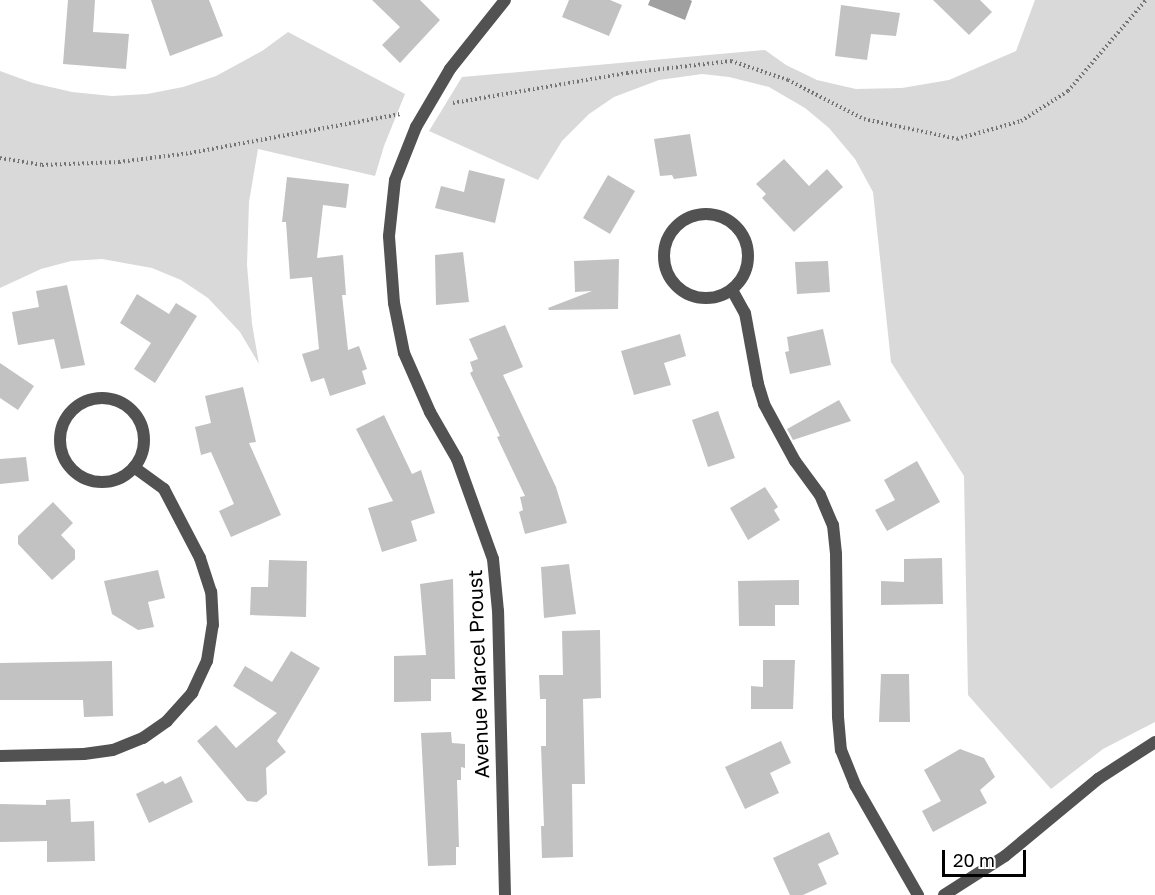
<!DOCTYPE html>
<style>
body{margin:0}
#map{position:relative;width:1155px;height:895px;overflow:hidden;background:#fff;font-family:"Golos Text",sans-serif}
div>[style]{position:absolute}
.green>*{inset:0;background:#d9d9d9}
.water>*{inset:0;background:#a0a0a0}
.building>*{inset:0;background:#c2c2c2}
.path>*{height:4px;margin-top:-2px;transform-origin:0;background:repeating-linear-gradient(90deg,#747474 0 1.5px,transparent 0 4.5px)}
.street>*{height:12px;margin:-6px;padding:0 6px;transform-origin:6px;border-radius:6px;background:#525252}
.street>.ring{margin:-6px;padding:0;box-sizing:content-box;background:none;border:12px solid #525252;border-radius:50%}
span{translate:-50% -50%;white-space:nowrap;text-align:center;line-height:1.15;-webkit-text-stroke:4.5px #fff;paint-order:stroke}
.street-label{font-size:20px;color:#000}
.scale{position:absolute;left:942px;top:850px;width:84px;height:27px;box-sizing:border-box;border:3px solid #000;border-top:0;padding-left:8px;font-size:18px;line-height:21px;white-space:nowrap;color:#000;-webkit-text-stroke:4px #fff;paint-order:stroke}
</style>
<div id="map">
<div class="green">
<i style="clip-path:polygon(1035px 0,1155px 0,1155px 722px,1103px 749px,1051px 789px,968px 695px,964px 476px,891px 362px,873px 192px,855px 159px,829px 128px,805px 108px,769px 87px,729px 77px,702px 74px,659px 80px,614px 97px,589px 114px,562px 141px,538px 180px,429px 131px,462px 77px,765px 50px,786px 65px,817px 80px,856px 89px,902px 88px,949px 80px,1016px 51px)"></i>
<i style="clip-path:polygon(288px 32px,405px 94px,384px 146px,375px 176px,258px 149px,249px 202px,247px 265px,252px 324px,259px 364px,240px 332px,208px 298px,181px 280px,152px 268px,102px 259px,71px 261px,41px 269px,0 288px,0 71px,33px 83px,72px 92px,112px 96px,147px 94px,183px 87px,216px 76px,262px 51px)"></i>
</div>
<div class="water">
<i style="clip-path:polygon(650px 0,690px 0,692px 1px,685px 20px,648px 5px)"></i>
</div>
<div class="building">
<i style="clip-path:polygon(68px 0,95px 0,93px 32px,129px 34px,126px 69px,63px 64px)"></i>
<i style="clip-path:polygon(151px 0,209px 0,223px 36px,170px 56px)"></i>
<i style="clip-path:polygon(372px 0,420px 0,440px 20px,400px 63px,382px 45px,400px 27px)"></i>
<i style="clip-path:polygon(569px 0,610px 0,622px 5px,609px 36px,562px 17px)"></i>
<i style="clip-path:polygon(933px 0,980px 0,992px 12px,969px 35px)"></i>
<i style="clip-path:polygon(841px 5px,900px 13px,896px 36px,871px 34px,867px 60px,835px 56px)"></i>
<i style="clip-path:polygon(690px 134px,697px 176px,674px 179px,672px 175px,660px 176px,654px 139px)"></i>
<i style="clip-path:polygon(784px 159px,809px 186px,827px 169px,843px 187px,794px 232px,762px 198px,766px 194px,756px 184px)"></i>
<i style="clip-path:polygon(469px 170px,505px 179px,495px 223px,435px 208px,441px 186px,464px 192px)"></i>
<i style="clip-path:polygon(608px 175px,635px 191px,610px 234px,583px 218px)"></i>
<i style="clip-path:polygon(287px 177px,349px 184px,346px 208px,323px 205px,317px 258px,343px 255px,346px 295px,342px 295px,348px 350px,359px 346px,367px 369px,362px 371px,366px 384px,330px 396px,324px 378px,311px 382px,302px 354px,319px 349px,312px 277px,290px 279px,286px 222px,282px 222px)"></i>
<i style="clip-path:polygon(463px 252px,469px 302px,436px 305px,435px 255px)"></i>
<i style="clip-path:polygon(619px 259px,618px 309px,549px 310px,548px 308px,592px 291px,575px 292px,574px 261px)"></i>
<i style="clip-path:polygon(828px 261px,830px 292px,797px 294px,795px 262px)"></i>
<i style="clip-path:polygon(67px 285px,85px 365px,61px 369px,54px 339px,18px 345px,12px 312px,39px 307px,36px 291px)"></i>
<i style="clip-path:polygon(137px 294px,169px 314px,176px 303px,197px 316px,155px 383px,134px 369px,151px 343px,120px 323px)"></i>
<i style="clip-path:polygon(505px 325px,523px 367px,503px 375px,556px 487px,567px 523px,525px 534px,519px 512px,523px 510px,520px 497px,525px 496px,497px 437px,500px 436px,470px 373px,473px 371px,470px 362px,478px 359px,469px 339px)"></i>
<i style="clip-path:polygon(823px 329px,831px 365px,790px 374px,785px 352px,789px 351px,787px 337px)"></i>
<i style="clip-path:polygon(680px 334px,686px 356px,664px 363px,671px 385px,634px 395px,621px 351px)"></i>
<i style="clip-path:polygon(0 363px,34px 386px,18px 410px,0 398px)"></i>
<i style="clip-path:polygon(243px 387px,256px 442px,249px 443px,281px 515px,231px 537px,219px 511px,234px 504px,211px 452px,201px 455px,195px 427px,211px 423px,205px 396px)"></i>
<i style="clip-path:polygon(839px 400px,851px 421px,793px 440px,787px 429px)"></i>
<i style="clip-path:polygon(718px 411px,735px 458px,708px 467px,692px 420px)"></i>
<i style="clip-path:polygon(384px 415px,412px 474px,421px 470px,435px 513px,411px 521px,417px 541px,382px 552px,368px 508px,393px 501px,356px 429px)"></i>
<i style="clip-path:polygon(26px 457px,29px 481px,0 484px,0 459px)"></i>
<i style="clip-path:polygon(917px 461px,940px 502px,887px 531px,875px 510px,895px 500px,884px 480px)"></i>
<i style="clip-path:polygon(765px 487px,778px 507px,774px 510px,780px 520px,748px 540px,730px 508px)"></i>
<i style="clip-path:polygon(53px 502px,73px 523px,61px 535px,75px 550px,75px 559px,52px 580px,18px 544px,18px 536px)"></i>
<i style="clip-path:polygon(942px 558px,943px 604px,881px 605px,881px 581px,904px 582px,904px 559px)"></i>
<i style="clip-path:polygon(269px 560px,307px 561px,306px 617px,250px 615px,251px 587px,268px 587px)"></i>
<i style="clip-path:polygon(569px 564px,576px 614px,544px 618px,541px 567px)"></i>
<i style="clip-path:polygon(158px 570px,165px 598px,148px 602px,154px 627px,138px 630px,112px 614px,104px 581px)"></i>
<i style="clip-path:polygon(453px 579px,455px 679px,431px 679px,431px 701px,394px 702px,394px 656px,426px 655px,420px 584px)"></i>
<i style="clip-path:polygon(799px 580px,799px 605px,775px 605px,775px 626px,739px 626px,738px 581px)"></i>
<i style="clip-path:polygon(600px 630px,601px 698px,583px 699px,585px 784px,572px 784px,573px 857px,542px 858px,541px 826px,544px 826px,541px 746px,546px 746px,546px 699px,540px 699px,539px 675px,563px 675px,562px 631px)"></i>
<i style="clip-path:polygon(291px 651px,320px 668px,277px 741px,286px 752px,266px 768px,267px 794px,257px 802px,247px 801px,197px 741px,216px 725px,236px 748px,277px 713px,233px 686px,245px 666px,272px 682px)"></i>
<i style="clip-path:polygon(763px 660px,795px 660px,793px 709px,751px 709px,751px 686px,763px 687px)"></i>
<i style="clip-path:polygon(112px 661px,113px 716px,84px 717px,83px 700px,0 700px,0 663px)"></i>
<i style="clip-path:polygon(881px 674px,909px 674px,910px 722px,879px 722px)"></i>
<i style="clip-path:polygon(451px 732px,452px 743px,465px 744px,465px 768px,461px 767px,461px 780px,457px 780px,459px 847px,456px 847px,456px 865px,428px 866px,421px 733px)"></i>
<i style="clip-path:polygon(781px 741px,791px 763px,770px 773px,779px 793px,745px 809px,725px 767px)"></i>
<i style="clip-path:polygon(960px 749px,984px 758px,995px 777px,980px 790px,987px 803px,933px 832px,922px 811px,941px 801px,924px 770px)"></i>
<i style="clip-path:polygon(181px 776px,193px 802px,149px 823px,136px 794px,163px 781px,165px 784px)"></i>
<i style="clip-path:polygon(70px 799px,71px 822px,94px 821px,95px 861px,47px 862px,47px 841px,0 842px,0 804px,46px 805px,46px 800px)"></i>
<i style="clip-path:polygon(829px 832px,839px 854px,818px 864px,827px 884px,803px 895px,790px 895px,773px 858px)"></i>
</div>
<div class="path">
<i style="left:453px;top:103px;width:177px;rotate:-9.8deg"></i>
<i style="left:627px;top:73px;width:105px;rotate:-6.6deg"></i>
<i style="left:731px;top:61px;width:60px;rotate:18.4deg"></i>
<i style="left:788px;top:80px;width:85px;rotate:27.2deg"></i>
<i style="left:864px;top:119px;width:95px;rotate:12.1deg"></i>
<i style="left:957px;top:139px;width:66px;rotate:-15.7deg"></i>
<i style="left:1021px;top:121px;width:56px;rotate:-32.6deg"></i>
<i style="left:1068px;top:91px;width:120px;rotate:-49.4deg"></i>
<i style="left:0;top:158px;width:43px;rotate:9.5deg"></i>
<i style="left:42px;top:165px;width:77px;rotate:-2.2deg"></i>
<i style="left:119px;top:162px;width:72px;rotate:-7.2deg"></i>
<i style="left:190px;top:153px;width:214px;rotate:-10.5deg"></i>
</div>
<div class="street">
<i class="ring" style="left:664px;top:214px;width:72px;height:72px"></i>
<i style="left:732px;top:290px;width:26px;rotate:61deg"></i>
<i style="left:745px;top:313px;width:72px;rotate:79.6deg"></i>
<i style="left:758px;top:384px;width:21px;rotate:73deg"></i>
<i style="left:764px;top:404px;width:65px;rotate:61.5deg"></i>
<i style="left:795px;top:461px;width:42px;rotate:53.7deg"></i>
<i style="left:820px;top:495px;width:33px;rotate:67deg"></i>
<i style="left:833px;top:525px;width:29px;rotate:84deg"></i>
<i style="left:836px;top:554px;width:163px;rotate:89.3deg"></i>
<i style="left:838px;top:717px;width:33px;rotate:85deg"></i>
<i style="left:841px;top:750px;width:38px;rotate:68deg"></i>
<i style="left:855px;top:785px;width:127px;rotate:60.2deg"></i>
<i class="ring" style="left:60px;top:398px;width:72px;height:72px"></i>
<i style="left:0;top:756px;width:84px;rotate:-1.4deg"></i>
<i style="left:84px;top:754px;width:29px;rotate:-8deg"></i>
<i style="left:113px;top:750px;width:32px;rotate:-22deg"></i>
<i style="left:143px;top:738px;width:29px;rotate:-35deg"></i>
<i style="left:167px;top:721px;width:38px;rotate:-48deg"></i>
<i style="left:192px;top:693px;width:35px;rotate:-65deg"></i>
<i style="left:207px;top:661px;width:36px;rotate:-81deg"></i>
<i style="left:213px;top:625px;width:33px;rotate:-93deg"></i>
<i style="left:211px;top:592px;width:36px;rotate:-108deg"></i>
<i style="left:200px;top:558px;width:78px;rotate:-117.6deg"></i>
<i style="left:164px;top:489px;width:37px;rotate:-144deg"></i>
<i style="left:505px;top:895px;width:284px;rotate:-91.4deg"></i>
<i style="left:498px;top:611px;width:52px;rotate:-95.5deg"></i>
<i style="left:493px;top:559px;width:106px;rotate:-109.8deg"></i>
<i style="left:457px;top:459px;width:54px;rotate:-119.9deg"></i>
<i style="left:430px;top:412px;width:64px;rotate:-113.8deg"></i>
<i style="left:404px;top:353px;width:51px;rotate:-101.3deg"></i>
<i style="left:394px;top:303px;width:67px;rotate:-94.3deg"></i>
<i style="left:389px;top:236px;width:56px;rotate:-83.9deg"></i>
<i style="left:395px;top:180px;width:57px;rotate:-68.4deg"></i>
<i style="left:416px;top:127px;width:67px;rotate:-59.6deg"></i>
<i style="left:450px;top:69px;width:88px;rotate:-51.4deg"></i>
<i style="left:944px;top:895px;width:72px;rotate:-32.6deg"></i>
<i style="left:1005px;top:856px;width:121px;rotate:-39.6deg"></i>
<i style="left:1098px;top:779px;width:68px;rotate:-33deg"></i>
</div>
<div class="street-label">
<span style="left:478px;top:674px;rotate:-92deg">Avenue Marcel Proust</span>
</div>
<div class="scale">20 m</div>
</div>
